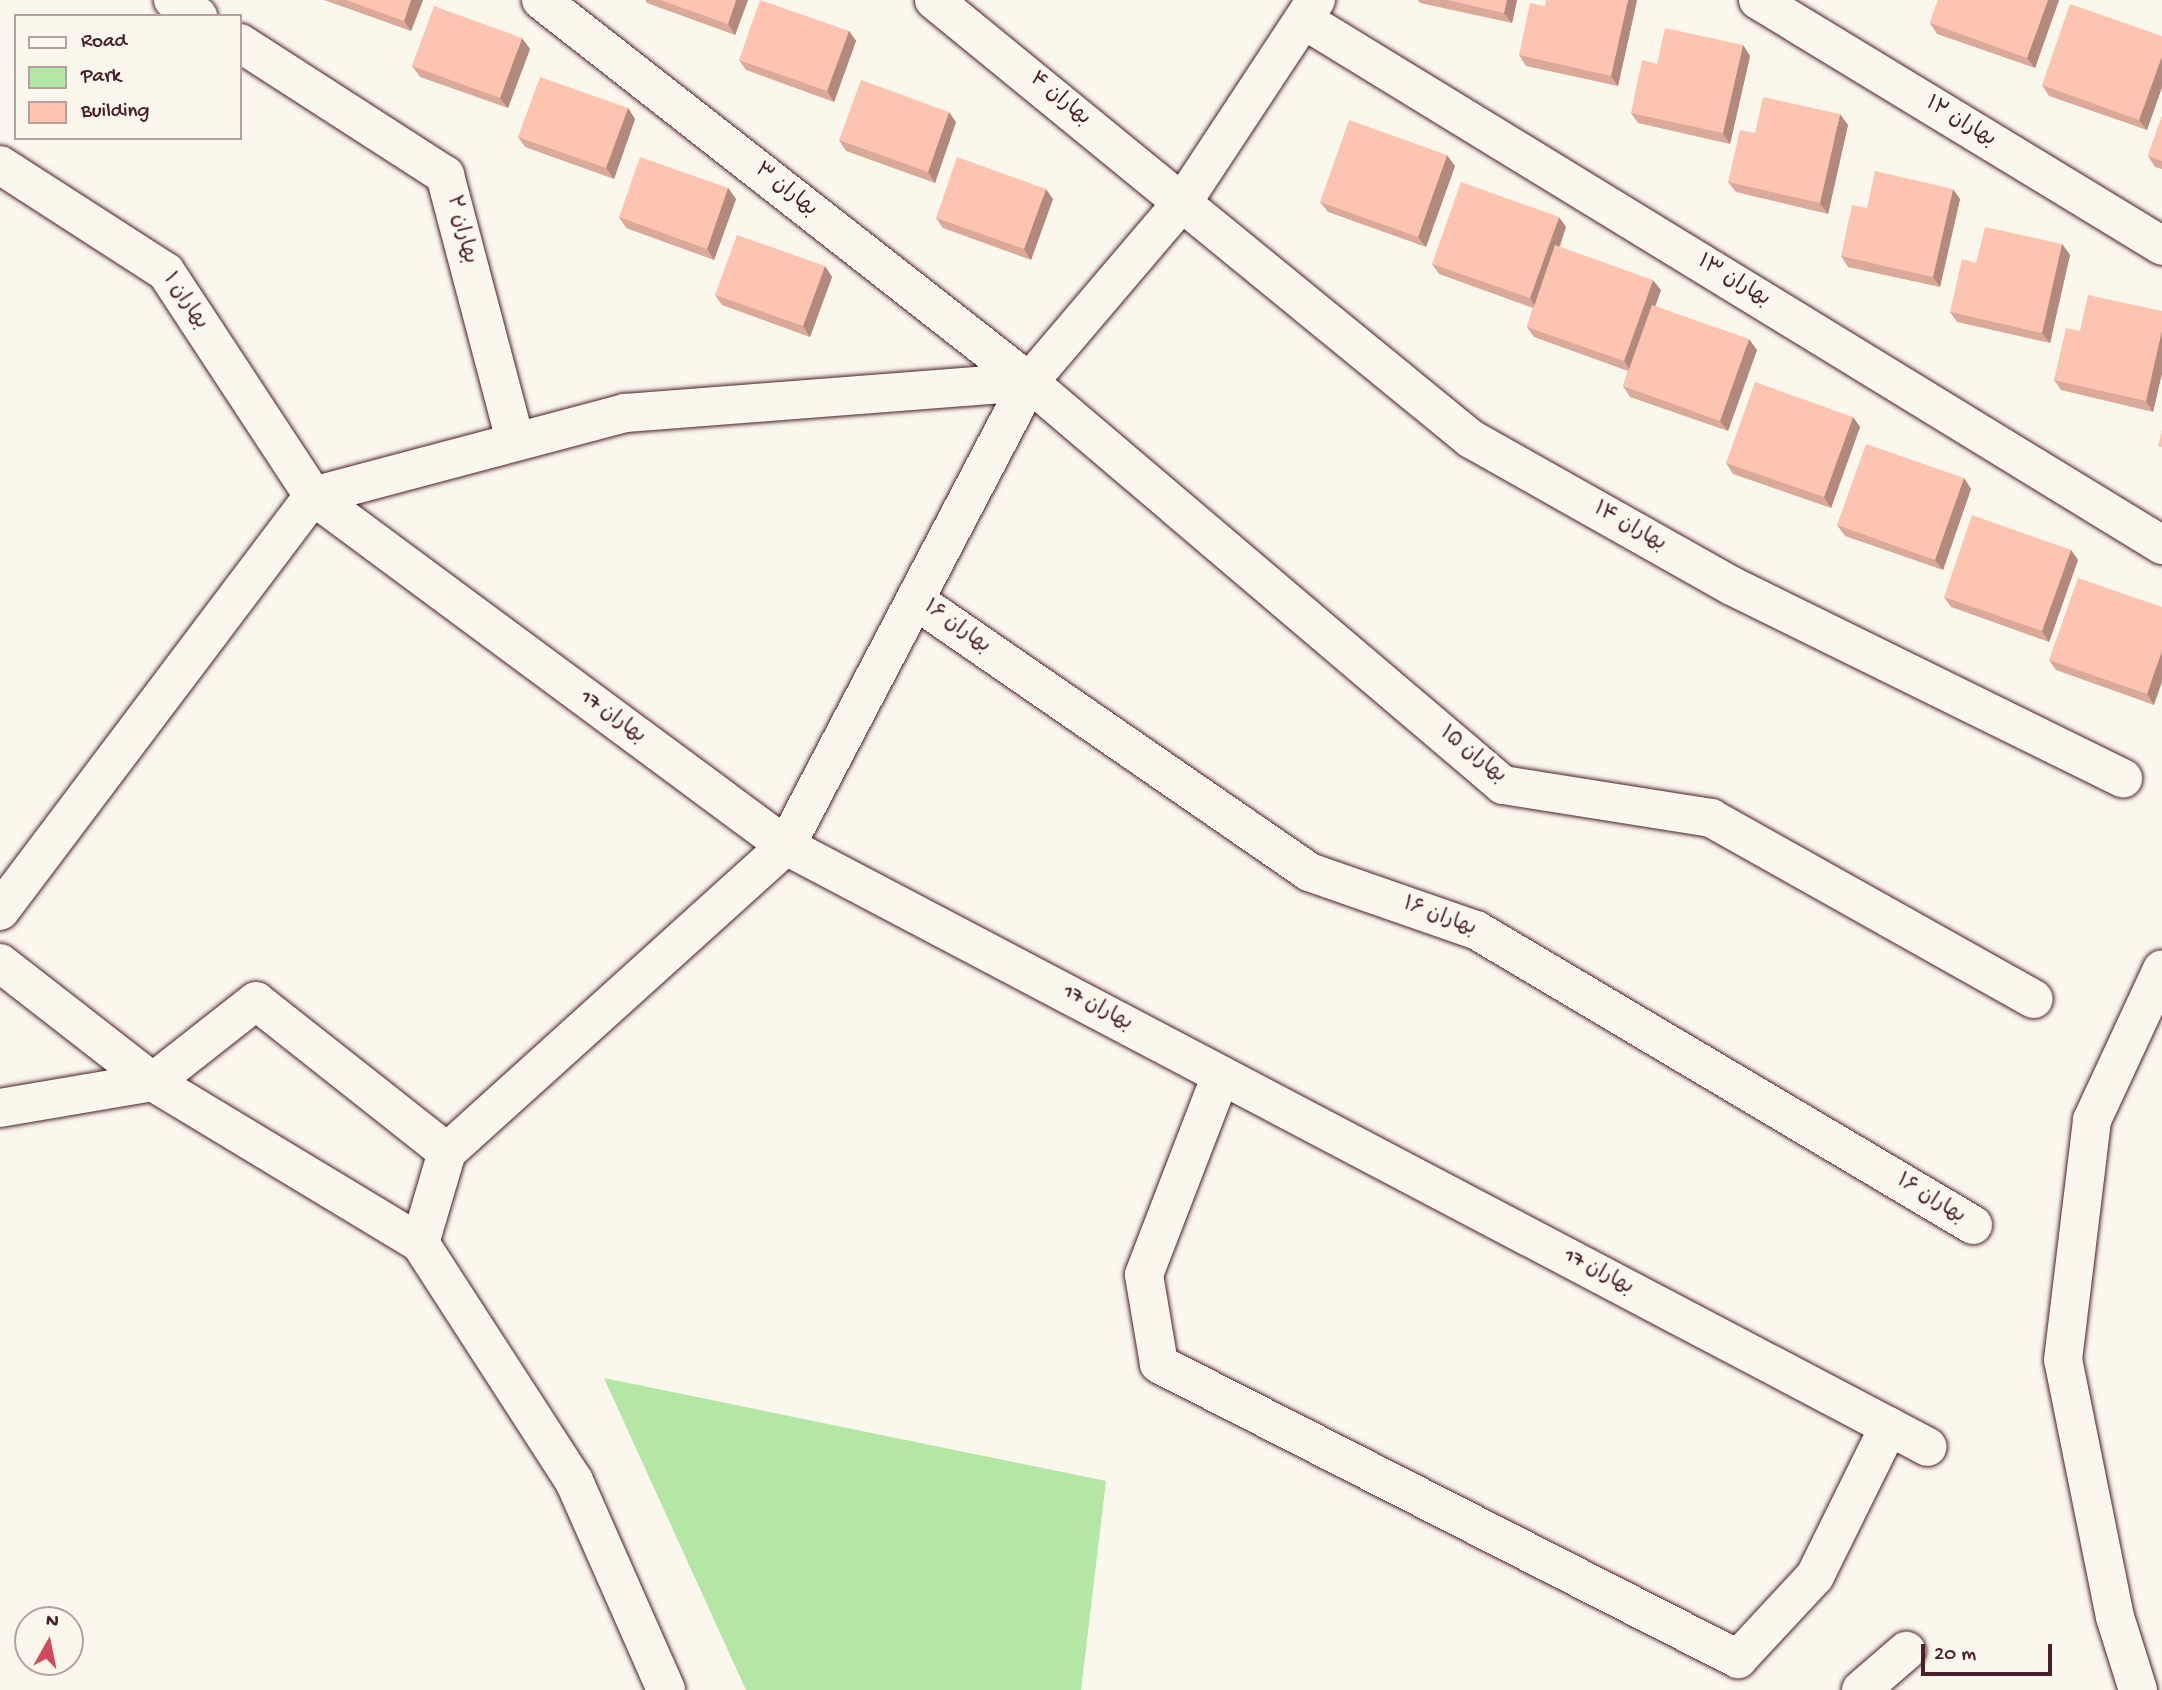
<!DOCTYPE html>
<meta charset="utf-8">
<style>
body{margin:0}
#map{position:relative;width:2162px;height:1690px;overflow:hidden;background:#fbf7ec;font-family:"Gochi Hand","Playpen Sans Arabic",sans-serif}
div>[style]{position:absolute}
.green>*{inset:0;background:#b4e6a6}
.roads{filter:drop-shadow(0 0 2px #4a1f2b) drop-shadow(0 0 2px #4a1f2b)}
.minor>*{height:38px;margin:-19px;padding:0 19px;transform-origin:19px;border-radius:19px;background:#fbf7ec}
.tertiary>*{height:38px;margin:-19px;padding:0 19px;transform-origin:19px;border-radius:19px;background:#fbf7ec}
.wall>*{inset:0;background:#daa999}
.shaded-wall>*{inset:0;background:#b1897d}
.building>*{inset:0;background:#fdc4b2}
span{translate:-50% -50%;white-space:nowrap;text-align:center;line-height:1.15;-webkit-text-stroke:7px #fbf7ec;paint-order:stroke}
.street-label{font-size:21px;color:#4a1f2b}
.legend{position:absolute;left:14px;top:14px;width:228px;height:126px;box-sizing:border-box;background:#fbf7ec;border:2px solid #b4a19f;margin:0;padding:9px 12px;list-style:none;font-size:21px;color:#4a1f2b}
.legend li{display:flex;align-items:center;gap:14px;height:35px}
.legend b{width:35px;border:2px solid #b4a19f}
.north{position:absolute;left:14px;top:1606px;width:70px;height:70px;box-sizing:border-box;background:#fbf7ec;border:2px solid #b4a19f;border-radius:50%;rotate:9deg;font-size:19px;font-weight:700;line-height:28px;text-align:center;color:#4a1f2b}
.north::after{content:'';display:block;margin:auto;width:24px;height:32px;background:#d1495b;clip-path:polygon(50% 0,100% 100%,50% 72%,0 100%)}
.scale{position:absolute;left:1921px;top:1644px;width:131px;height:32px;box-sizing:border-box;border:4px solid #4a1f2b;border-top:0;padding-left:9px;font-size:21px;line-height:24px;white-space:nowrap;color:#4a1f2b;-webkit-text-stroke:5px #fbf7ec;paint-order:stroke}
</style>
<div id="map">
<div class="green">
<i style="clip-path:polygon(604px 1378px,1106px 1481px,1081px 1690px,746px 1690px)"></i>
</div>
<div class="roads">
<div class="minor">
<i style="left:173px;top:0;width:30px;rotate:33deg"></i>
<i style="left:541px;top:0;width:620px;rotate:38.05deg"></i>
<i style="left:1029px;top:382px;width:622px;rotate:40.37deg"></i>
<i style="left:1503px;top:785px;width:211px;rotate:9deg"></i>
<i style="left:1711px;top:818px;width:370px;rotate:29.3deg"></i>
<i style="left:934px;top:0;width:694px;rotate:39.27deg"></i>
<i style="left:1471px;top:439px;width:300px;rotate:29.4deg"></i>
<i style="left:1732px;top:586px;width:436px;rotate:26.2deg"></i>
<i style="left:1758px;top:0;width:473px;rotate:31.3deg"></i>
<i style="left:1304px;top:20px;width:1006px;rotate:31.46deg"></i>
<i style="left:240px;top:43px;width:244px;rotate:32.8deg"></i>
<i style="left:445px;top:175px;width:274px;rotate:75.2deg"></i>
<i style="left:0;top:165px;width:197px;rotate:32.8deg"></i>
<i style="left:166px;top:272px;width:268px;rotate:56.7deg"></i>
<i style="left:313px;top:496px;width:588px;rotate:36.5deg"></i>
<i style="left:786px;top:846px;width:1290px;rotate:27.76deg"></i>
<i style="left:915px;top:600px;width:479px;rotate:34.6deg"></i>
<i style="left:1309px;top:872px;width:177px;rotate:19.2deg"></i>
<i style="left:1476px;top:930px;width:578px;rotate:30.69deg"></i>
<i style="left:0;top:911px;width:520px;rotate:-52.98deg"></i>
<i style="left:313px;top:496px;width:323px;rotate:-14.9deg"></i>
<i style="left:625px;top:413px;width:405px;rotate:-4.4deg"></i>
<i style="left:1221px;top:1075px;width:214px;rotate:111.1deg"></i>
<i style="left:1144px;top:1275px;width:90px;rotate:80.4deg"></i>
<i style="left:1159px;top:1364px;width:650px;rotate:27deg"></i>
<i style="left:1738px;top:1659px;width:113px;rotate:-47.1deg"></i>
<i style="left:1815px;top:1576px;width:167px;rotate:-63.7deg"></i>
<i style="left:1861px;top:1690px;width:60px;rotate:-40.9deg"></i>
<i style="left:2138px;top:1690px;width:77px;rotate:-107.5deg"></i>
<i style="left:2115px;top:1617px;width:262px;rotate:-101.4deg"></i>
<i style="left:2063px;top:1360px;width:242px;rotate:-83.1deg"></i>
<i style="left:2092px;top:1120px;width:166px;rotate:-65.1deg"></i>
</div>
<div class="tertiary">
<i style="left:0;top:963px;width:194px;rotate:37.9deg"></i>
<i style="left:153px;top:1082px;width:312px;rotate:31.1deg"></i>
<i style="left:420px;top:1243px;width:95px;rotate:-73.5deg"></i>
<i style="left:447px;top:1152px;width:243px;rotate:-141.7deg"></i>
<i style="left:256px;top:1001px;width:131px;rotate:141.8deg"></i>
<i style="left:153px;top:1082px;width:155px;rotate:170.4deg"></i>
<i style="left:447px;top:1152px;width:457px;rotate:-42.1deg"></i>
<i style="left:786px;top:846px;width:524px;rotate:-62.36deg"></i>
<i style="left:1029px;top:382px;width:239px;rotate:-49.6deg"></i>
<i style="left:1184px;top:200px;width:240px;rotate:-56.6deg"></i>
<i style="left:420px;top:1243px;width:283px;rotate:57.1deg"></i>
<i style="left:574px;top:1481px;width:228px;rotate:66.2deg"></i>
</div>
</div>
<div class="wall">
<i style="clip-path:polygon(324px 0,423px 0,411px 31px)"></i>
<i style="clip-path:polygon(645px 0,748px 0,735px 35px,647px 3px)"></i>
<i style="clip-path:polygon(1418px 0,1517px 0,1512px 23px,1420px 3px)"></i>
<i style="clip-path:polygon(1637px 0,1618px 86px,1526px 66px,1519px 55px)"></i>
<i style="clip-path:polygon(1938px 0,2059px 0,2035px 68px,1937px 34px,1930px 23px)"></i>
<i style="clip-path:polygon(849px 31px,856px 41px,834px 102px,746px 70px,739px 60px)"></i>
<i style="clip-path:polygon(2162px 36px,2162px 87px,2147px 130px,2049px 96px,2042px 85px)"></i>
<i style="clip-path:polygon(1743px 45px,1750px 56px,1730px 144px,1638px 123px,1631px 113px,1657px 64px)"></i>
<i style="clip-path:polygon(530px 49px,508px 108px,420px 77px,412px 66px)"></i>
<i style="clip-path:polygon(628px 108px,635px 119px,614px 179px,525px 147px,518px 137px)"></i>
<i style="clip-path:polygon(2162px 116px,2162px 169px,2155px 167px,2148px 156px)"></i>
<i style="clip-path:polygon(956px 122px,935px 183px,846px 151px,839px 140px)"></i>
<i style="clip-path:polygon(1848px 125px,1828px 214px,1736px 192px,1728px 182px,1755px 133px)"></i>
<i style="clip-path:polygon(1455px 166px,1426px 247px,1328px 212px,1320px 202px)"></i>
<i style="clip-path:polygon(728px 188px,736px 199px,714px 260px,626px 228px,619px 217px)"></i>
<i style="clip-path:polygon(1053px 199px,1031px 260px,943px 228px,936px 218px)"></i>
<i style="clip-path:polygon(1960px 199px,1940px 287px,1848px 267px,1841px 256px,1867px 208px)"></i>
<i style="clip-path:polygon(1566px 227px,1560px 247px,1661px 290px,1655px 306px,1757px 350px,1728px 431px,1630px 397px,1623px 386px,1628px 371px,1534px 337px,1527px 327px,1533px 308px,1439px 274px,1432px 264px)"></i>
<i style="clip-path:polygon(2062px 244px,2070px 255px,2050px 343px,1957px 322px,1950px 312px,1976px 263px)"></i>
<i style="clip-path:polygon(825px 266px,832px 277px,810px 337px,722px 305px,715px 295px)"></i>
<i style="clip-path:polygon(2162px 311px,2162px 373px,2153px 412px,2061px 390px,2054px 380px,2080px 331px)"></i>
<i style="clip-path:polygon(1853px 417px,1860px 427px,1831px 508px,1733px 474px,1726px 463px)"></i>
<i style="clip-path:polygon(1964px 478px,1971px 489px,1943px 570px,1845px 536px,1837px 525px)"></i>
<i style="clip-path:polygon(2071px 550px,2078px 560px,2049px 642px,1951px 607px,1944px 597px)"></i>
<i style="clip-path:polygon(2162px 607px,2154px 705px,2056px 670px,2049px 660px)"></i>
</div>
<div class="shaded-wall">
<i style="clip-path:polygon(411px 0,423px 0,411px 31px,404px 21px)"></i>
<i style="clip-path:polygon(736px 0,748px 0,735px 35px,728px 24px)"></i>
<i style="clip-path:polygon(1507px 0,1517px 0,1512px 23px,1504px 13px)"></i>
<i style="clip-path:polygon(1628px 0,1637px 0,1618px 86px,1611px 76px)"></i>
<i style="clip-path:polygon(2048px 0,2059px 0,2035px 68px,2027px 58px)"></i>
<i style="clip-path:polygon(849px 31px,856px 41px,834px 102px,827px 91px)"></i>
<i style="clip-path:polygon(522px 38px,530px 49px,508px 108px,500px 98px)"></i>
<i style="clip-path:polygon(1743px 45px,1750px 56px,1730px 144px,1723px 133px)"></i>
<i style="clip-path:polygon(2162px 56px,2162px 87px,2147px 130px,2139px 120px)"></i>
<i style="clip-path:polygon(628px 108px,635px 119px,614px 179px,606px 168px)"></i>
<i style="clip-path:polygon(949px 112px,956px 122px,935px 183px,928px 172px)"></i>
<i style="clip-path:polygon(1840px 114px,1848px 125px,1828px 214px,1820px 203px)"></i>
<i style="clip-path:polygon(1447px 155px,1455px 166px,1426px 247px,1418px 237px)"></i>
<i style="clip-path:polygon(728px 188px,736px 199px,714px 260px,707px 249px)"></i>
<i style="clip-path:polygon(1046px 189px,1053px 199px,1031px 260px,1024px 249px)"></i>
<i style="clip-path:polygon(1953px 189px,1960px 199px,1940px 287px,1933px 277px)"></i>
<i style="clip-path:polygon(1559px 217px,1566px 227px,1537px 309px,1530px 298px)"></i>
<i style="clip-path:polygon(2062px 244px,2070px 255px,2050px 343px,2042px 333px)"></i>
<i style="clip-path:polygon(825px 266px,832px 277px,810px 337px,803px 326px)"></i>
<i style="clip-path:polygon(1653px 280px,1661px 290px,1632px 372px,1624px 361px)"></i>
<i style="clip-path:polygon(2162px 330px,2162px 373px,2153px 412px,2146px 401px)"></i>
<i style="clip-path:polygon(1749px 339px,1757px 350px,1728px 431px,1720px 421px)"></i>
<i style="clip-path:polygon(1853px 417px,1860px 427px,1831px 508px,1824px 497px)"></i>
<i style="clip-path:polygon(1964px 478px,1971px 489px,1943px 570px,1935px 560px)"></i>
<i style="clip-path:polygon(2071px 550px,2078px 560px,2049px 642px,2042px 631px)"></i>
<i style="clip-path:polygon(2162px 650px,2162px 682px,2154px 705px,2147px 694px)"></i>
</div>
<div class="building">
<i style="clip-path:polygon(346px 0,411px 0,404px 21px)"></i>
<i style="clip-path:polygon(660px 0,736px 0,728px 24px)"></i>
<i style="clip-path:polygon(760px 0,849px 31px,827px 91px,739px 60px)"></i>
<i style="clip-path:polygon(1448px 0,1507px 0,1504px 13px)"></i>
<i style="clip-path:polygon(1546px 0,1628px 0,1611px 76px,1519px 55px,1530px 3px,1545px 6px)"></i>
<i style="clip-path:polygon(1938px 0,2048px 0,2027px 58px,1930px 23px)"></i>
<i style="clip-path:polygon(2070px 4px,2162px 36px,2162px 56px,2139px 120px,2042px 85px)"></i>
<i style="clip-path:polygon(434px 6px,522px 38px,500px 98px,412px 66px)"></i>
<i style="clip-path:polygon(1665px 28px,1743px 45px,1723px 133px,1631px 113px,1642px 60px,1657px 64px)"></i>
<i style="clip-path:polygon(540px 77px,628px 108px,606px 168px,518px 137px)"></i>
<i style="clip-path:polygon(861px 80px,949px 112px,928px 172px,839px 140px)"></i>
<i style="clip-path:polygon(1763px 97px,1840px 114px,1820px 203px,1728px 182px,1740px 130px,1755px 133px)"></i>
<i style="clip-path:polygon(2162px 116px,2162px 161px,2148px 156px)"></i>
<i style="clip-path:polygon(1349px 120px,1447px 155px,1418px 237px,1320px 202px)"></i>
<i style="clip-path:polygon(640px 157px,728px 188px,707px 249px,619px 217px)"></i>
<i style="clip-path:polygon(957px 157px,1046px 189px,1024px 249px,936px 218px)"></i>
<i style="clip-path:polygon(1875px 171px,1953px 189px,1933px 277px,1841px 256px,1852px 205px,1867px 208px)"></i>
<i style="clip-path:polygon(1461px 182px,1559px 217px,1530px 298px,1432px 264px)"></i>
<i style="clip-path:polygon(1985px 227px,2062px 244px,2042px 333px,1950px 312px,1962px 259px,1976px 263px)"></i>
<i style="clip-path:polygon(737px 235px,825px 266px,803px 326px,715px 295px)"></i>
<i style="clip-path:polygon(1555px 245px,1653px 280px,1624px 361px,1527px 327px)"></i>
<i style="clip-path:polygon(2088px 295px,2162px 311px,2162px 330px,2146px 401px,2054px 380px,2066px 328px,2080px 331px)"></i>
<i style="clip-path:polygon(1652px 305px,1749px 339px,1720px 421px,1623px 386px)"></i>
<i style="clip-path:polygon(1755px 382px,1853px 417px,1824px 497px,1726px 463px)"></i>
<i style="clip-path:polygon(2162px 430px,2162px 447px,2158px 446px)"></i>
<i style="clip-path:polygon(1866px 444px,1964px 478px,1935px 560px,1837px 525px)"></i>
<i style="clip-path:polygon(1972px 515px,2071px 550px,2042px 631px,1944px 597px)"></i>
<i style="clip-path:polygon(2078px 578px,2162px 607px,2162px 650px,2147px 694px,2049px 660px)"></i>
</div>
<div class="street-label">
<span style="left:1059px;top:100px;rotate:39deg">بهاران ۴</span>
<span style="left:1960px;top:123px;rotate:31deg">بهاران ۱۲</span>
<span style="left:785px;top:191px;rotate:38deg">بهاران ۳</span>
<span style="left:460px;top:230px;rotate:75deg">بهاران ۲</span>
<span style="left:1733px;top:282px;rotate:31deg">بهاران ۱۳</span>
<span style="left:184px;top:302px;rotate:55deg">بهاران ۱</span>
<span style="left:1629px;top:528px;rotate:29deg">بهاران ۱۴</span>
<span style="left:956px;top:628px;rotate:35deg">بهاران ۱۶</span>
<span style="left:612px;top:718px;rotate:36deg">بهاران 17</span>
<span style="left:1472px;top:756px;rotate:38deg">بهاران ۱۵</span>
<span style="left:1439px;top:918px;rotate:20deg">بهاران ۱۶</span>
<span style="left:1097px;top:1009px;rotate:28deg">بهاران 17</span>
<span style="left:1930px;top:1200px;rotate:31deg">بهاران ۱۶</span>
<span style="left:1598px;top:1273px;rotate:28deg">بهاران 17</span>
</div>
<ul class="legend">
<li><b style="height:9px;background:#fbf7ec"></b>Road</li>
<li><b style="height:19px;background:#b4e6a6"></b>Park</li>
<li><b style="height:19px;background:#fdc4b2"></b>Building</li>
</ul>
<div class="north">N</div>
<div class="scale">20 m</div>
</div>
